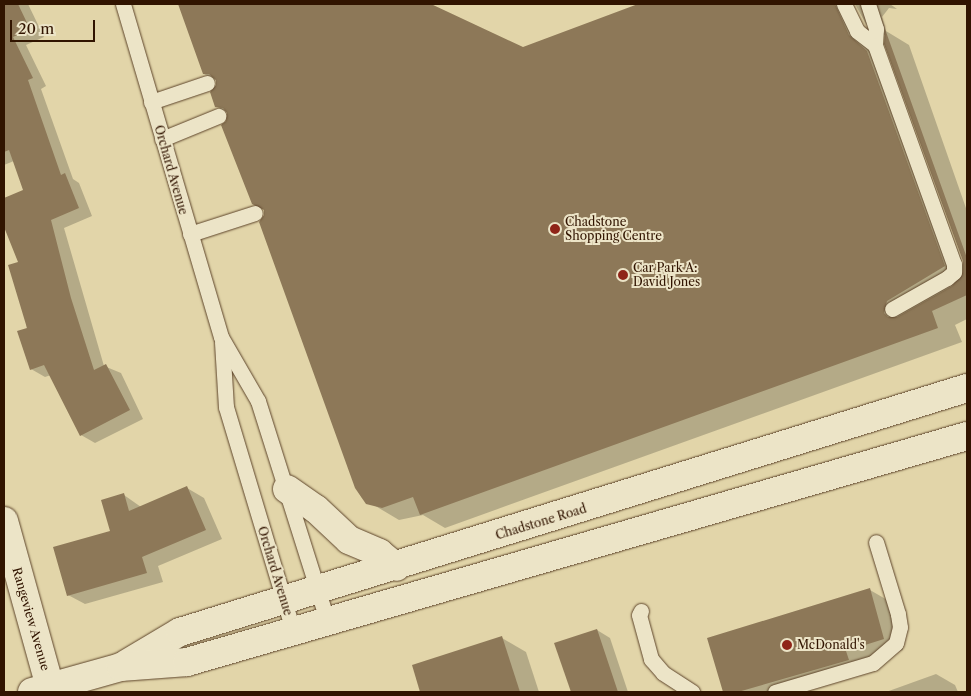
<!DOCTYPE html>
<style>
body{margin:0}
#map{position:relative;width:971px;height:696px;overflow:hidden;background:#e2d5a9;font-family:"Libre Caslon Text",serif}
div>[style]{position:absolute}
.shadow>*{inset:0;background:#0003}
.building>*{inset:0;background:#8d7858}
.roads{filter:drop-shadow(0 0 1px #5d442a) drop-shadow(0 0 1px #5d442a)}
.lane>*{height:15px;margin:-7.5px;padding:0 7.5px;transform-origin:7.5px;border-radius:7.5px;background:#ece4c7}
.street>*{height:28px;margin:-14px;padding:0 14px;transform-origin:14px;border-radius:14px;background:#ece4c7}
.secondary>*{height:28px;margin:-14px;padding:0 14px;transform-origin:14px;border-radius:14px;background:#ece4c7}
.dots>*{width:14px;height:14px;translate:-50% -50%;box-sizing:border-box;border:2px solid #ece4c7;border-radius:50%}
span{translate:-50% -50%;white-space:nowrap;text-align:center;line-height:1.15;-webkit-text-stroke:4px #ece4c7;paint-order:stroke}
.street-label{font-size:12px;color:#311400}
.poi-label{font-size:12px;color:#311400}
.left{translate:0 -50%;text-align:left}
.frame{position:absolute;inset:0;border:5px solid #311400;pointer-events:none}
.scale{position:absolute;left:10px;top:20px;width:85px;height:22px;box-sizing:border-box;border:2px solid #311400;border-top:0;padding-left:6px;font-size:15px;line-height:18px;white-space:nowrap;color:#311400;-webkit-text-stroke:4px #ece4c7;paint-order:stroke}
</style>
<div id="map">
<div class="shadow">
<i style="clip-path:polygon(4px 4px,28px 4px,44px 37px,26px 45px,46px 86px,41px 89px,73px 179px,79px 183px,92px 216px,64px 228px,104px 366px,121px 373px,143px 419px,95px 443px,81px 435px,51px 375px,45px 377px,31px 369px,20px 263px,4px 224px,4px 199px,25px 191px,14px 161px,4px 165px)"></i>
<i style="clip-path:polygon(179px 4px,428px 4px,523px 49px,642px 4px,839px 4px,873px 51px,891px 66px,964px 268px,964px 261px,886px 36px,866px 24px,855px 4px,890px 4px,897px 9px,889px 8px,882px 17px,886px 31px,909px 45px,967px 211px,967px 319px,955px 325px,962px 342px,445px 528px,423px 515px,399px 520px,362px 498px,356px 488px,265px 210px,228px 113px,216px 106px,217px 81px,204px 74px)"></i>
<i style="clip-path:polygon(187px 488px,204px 498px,222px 539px,158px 566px,163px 582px,85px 604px,68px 595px,111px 532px,124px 495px,141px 507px)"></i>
<i style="clip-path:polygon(870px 590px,889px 601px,903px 650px,865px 662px,794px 692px,724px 692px,709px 638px)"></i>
<i style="clip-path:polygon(597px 630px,610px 638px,628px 692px,572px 692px,556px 644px)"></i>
<i style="clip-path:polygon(502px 638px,526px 652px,539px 692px,422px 692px,413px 666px)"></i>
<i style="clip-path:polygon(936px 674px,955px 685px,958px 692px,886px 692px)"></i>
</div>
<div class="building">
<i style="clip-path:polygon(4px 4px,18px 4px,30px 29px,13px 37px,33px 78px,28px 80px,61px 175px,65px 173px,79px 208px,51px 220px,71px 298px,94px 370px,106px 364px,130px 410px,80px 436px,44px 365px,30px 370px,17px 331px,27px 328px,8px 265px,18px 262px,4px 227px,4px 198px,23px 190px,9px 150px,4px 152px)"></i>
<i style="clip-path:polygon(178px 4px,431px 4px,523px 47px,638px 4px,835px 4px,849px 35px,867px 51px,945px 266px,887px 301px,884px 313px,888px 317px,897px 317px,952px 286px,963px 272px,963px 261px,884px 44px,885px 29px,967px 258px,967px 295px,932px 311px,938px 328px,420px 515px,413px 497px,382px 508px,366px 504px,355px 488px,259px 222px,264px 215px,264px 210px,252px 204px,221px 125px,226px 121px,227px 113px,223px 108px,215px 107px,210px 92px,216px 85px,216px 80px,209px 74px,203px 74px)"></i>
<i style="clip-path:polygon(187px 486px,206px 530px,142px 557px,147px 573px,67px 596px,53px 547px,110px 531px,101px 500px,124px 493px,129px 511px)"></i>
<i style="clip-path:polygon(870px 588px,884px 639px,846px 651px,849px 660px,738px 692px,723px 692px,707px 638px)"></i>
<i style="clip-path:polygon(597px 629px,618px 692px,571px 692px,554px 643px)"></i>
<i style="clip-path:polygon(502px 636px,520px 692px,420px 692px,412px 665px)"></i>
</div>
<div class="roads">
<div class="lane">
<i style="left:123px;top:4px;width:347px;rotate:73.6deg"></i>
<i style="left:221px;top:337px;width:74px;rotate:60deg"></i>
<i style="left:258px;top:401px;width:230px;rotate:72.5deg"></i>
<i style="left:844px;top:4px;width:30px;rotate:64deg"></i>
<i style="left:857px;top:31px;width:23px;rotate:38deg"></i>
<i style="left:868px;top:4px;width:26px;rotate:72deg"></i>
<i style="left:876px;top:29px;width:16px;rotate:94deg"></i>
<i style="left:875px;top:45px;width:233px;rotate:70.2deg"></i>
<i style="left:954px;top:264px;width:8px;rotate:90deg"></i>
<i style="left:954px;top:272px;width:9px;rotate:139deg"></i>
<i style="left:947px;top:278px;width:63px;rotate:150.6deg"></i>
<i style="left:151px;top:102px;width:59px;rotate:-18.7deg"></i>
<i style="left:162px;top:139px;width:61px;rotate:-22.3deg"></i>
<i style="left:190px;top:234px;width:68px;rotate:-17.9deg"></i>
<i style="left:222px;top:342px;width:65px;rotate:86.5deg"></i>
<i style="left:226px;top:407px;width:234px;rotate:73.3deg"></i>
<i style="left:641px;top:611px;width:4px;rotate:117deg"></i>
<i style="left:639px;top:615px;width:46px;rotate:74.7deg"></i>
<i style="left:651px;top:659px;width:18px;rotate:49deg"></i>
<i style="left:663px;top:673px;width:35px;rotate:33deg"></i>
<i style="left:775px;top:692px;width:102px;rotate:-16.5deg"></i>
<i style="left:873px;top:663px;width:30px;rotate:-41deg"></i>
<i style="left:896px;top:643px;width:16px;rotate:-76deg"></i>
<i style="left:900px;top:627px;width:13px;rotate:-99deg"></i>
<i style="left:898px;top:614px;width:75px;rotate:-107deg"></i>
</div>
<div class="street">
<i style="left:4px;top:521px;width:172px;rotate:74.5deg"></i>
</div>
<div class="secondary">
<i style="left:287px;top:489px;width:35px;rotate:35deg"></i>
<i style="left:316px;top:509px;width:45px;rotate:43.2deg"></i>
<i style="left:349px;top:540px;width:33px;rotate:23deg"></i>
<i style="left:379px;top:553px;width:22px;rotate:39deg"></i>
<i style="left:126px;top:664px;width:63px;rotate:-30.7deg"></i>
<i style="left:180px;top:632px;width:824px;rotate:-17.23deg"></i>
<i style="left:32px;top:692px;width:92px;rotate:-15.7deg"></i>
<i style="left:121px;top:667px;width:66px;rotate:-4.3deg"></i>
<i style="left:187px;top:662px;width:812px;rotate:-16.16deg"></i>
</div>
</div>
<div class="dots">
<i style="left:555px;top:229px;background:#8f2418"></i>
<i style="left:623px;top:275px;background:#8f2418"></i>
<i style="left:787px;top:645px;background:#8f2418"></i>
</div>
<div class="street-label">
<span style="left:171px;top:170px;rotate:74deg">Orchard Avenue</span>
<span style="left:541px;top:522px;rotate:-17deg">Chadstone Road</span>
<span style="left:275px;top:571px;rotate:73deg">Orchard Avenue</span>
<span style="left:31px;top:619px;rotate:74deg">Rangeview Avenue</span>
</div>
<div class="poi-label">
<span class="left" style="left:565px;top:229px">Chadstone<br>Shopping Centre</span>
<span class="left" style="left:633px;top:275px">Car Park A:<br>David Jones</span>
<span class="left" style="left:797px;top:645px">McDonald's</span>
</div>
<div class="frame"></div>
<div class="scale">20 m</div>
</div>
